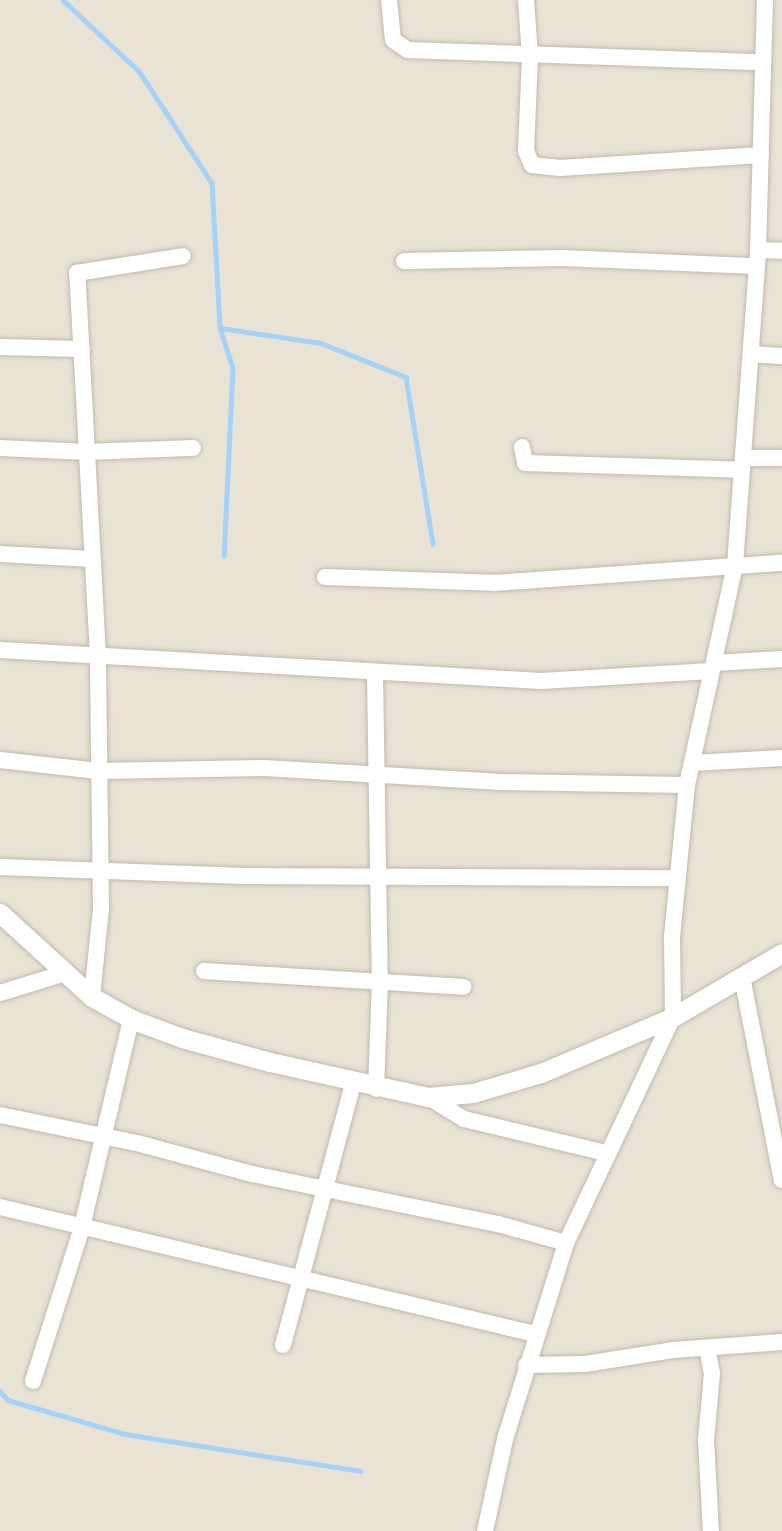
<!DOCTYPE html>
<style>
body{margin:0}
#map{position:relative;width:782px;height:1531px;overflow:hidden;background:#e9e3d6;font-family:"Titillium Web",sans-serif}
div>[style]{position:absolute}
.stream>*{height:4.5px;margin:-2.25px;padding:0 2.25px;transform-origin:2.25px;border-radius:2.25px;background:#a5d2f6}
.roads{filter:drop-shadow(0 0 2px #c1bbaf) drop-shadow(0 0 2px #c1bbaf)}
.minor>*{height:16px;margin:-8px;padding:0 8px;transform-origin:8px;border-radius:8px;background:#fff}
.tertiary>*{height:19px;margin:-9.5px;padding:0 9.5px;transform-origin:9.5px;border-radius:9.5px;background:#fff}
span{translate:-50% -50%;white-space:nowrap;text-align:center;line-height:1.15;-webkit-text-stroke:6px #f6f0e4;paint-order:stroke}
</style>
<div id="map">
<div class="stream">
<i style="left:63px;top:0;width:104px;rotate:43.1deg"></i>
<i style="left:139px;top:71px;width:134px;rotate:56.9deg"></i>
<i style="left:212px;top:183px;width:145px;rotate:86.8deg"></i>
<i style="left:220px;top:328px;width:42px;rotate:72deg"></i>
<i style="left:233px;top:368px;width:188px;rotate:92.7deg"></i>
<i style="left:220px;top:328px;width:102px;rotate:8.4deg"></i>
<i style="left:321px;top:343px;width:92px;rotate:21.8deg"></i>
<i style="left:406px;top:377px;width:169px;rotate:80.8deg"></i>
<i style="left:0;top:1391px;width:12px;rotate:48deg"></i>
<i style="left:8px;top:1400px;width:122px;rotate:16.2deg"></i>
<i style="left:125px;top:1434px;width:238px;rotate:8.9deg"></i>
</div>
<div class="roads">
<div class="minor">
<i style="left:389px;top:0;width:40px;rotate:84.3deg"></i>
<i style="left:393px;top:40px;width:18px;rotate:34deg"></i>
<i style="left:408px;top:50px;width:352px;rotate:2deg"></i>
<i style="left:526px;top:0;width:56px;rotate:85.9deg"></i>
<i style="left:530px;top:56px;width:95px;rotate:92.4deg"></i>
<i style="left:526px;top:151px;width:15px;rotate:67deg"></i>
<i style="left:532px;top:165px;width:28px;rotate:6deg"></i>
<i style="left:560px;top:168px;width:201px;rotate:-3.7deg"></i>
<i style="left:758px;top:250px;width:24px;rotate:2deg"></i>
<i style="left:404px;top:261px;width:158px;rotate:-1.1deg"></i>
<i style="left:562px;top:258px;width:194px;rotate:2.4deg"></i>
<i style="left:0;top:347px;width:82px;rotate:1.4deg"></i>
<i style="left:751px;top:354px;width:31px;rotate:4deg"></i>
<i style="left:522px;top:447px;width:16px;rotate:79deg"></i>
<i style="left:525px;top:463px;width:217px;rotate:1.8deg"></i>
<i style="left:0;top:448px;width:87px;rotate:2.6deg"></i>
<i style="left:87px;top:452px;width:106px;rotate:-2.2deg"></i>
<i style="left:743px;top:458px;width:39px"></i>
<i style="left:0;top:554px;width:93px;rotate:3.1deg"></i>
<i style="left:325px;top:577px;width:168px;rotate:2deg"></i>
<i style="left:493px;top:583px;width:290px;rotate:-4deg"></i>
<i style="left:0;top:650px;width:542px;rotate:3.28deg"></i>
<i style="left:541px;top:681px;width:170px;rotate:-3.4deg"></i>
<i style="left:714px;top:663px;width:68px;rotate:-3.4deg"></i>
<i style="left:375px;top:674px;width:307px;rotate:89.1deg"></i>
<i style="left:380px;top:981px;width:108px;rotate:92.1deg"></i>
<i style="left:0;top:760px;width:99px;rotate:6.4deg"></i>
<i style="left:98px;top:771px;width:166px;rotate:-1deg"></i>
<i style="left:264px;top:768px;width:233px;rotate:3.4deg"></i>
<i style="left:497px;top:782px;width:190px;rotate:0.9deg"></i>
<i style="left:692px;top:763px;width:90px;rotate:-3.2deg"></i>
<i style="left:0;top:867px;width:243px;rotate:2.1deg"></i>
<i style="left:243px;top:876px;width:432px;rotate:0.3deg"></i>
<i style="left:204px;top:971px;width:260px;rotate:3.5deg"></i>
<i style="left:742px;top:977px;width:207px;rotate:78.9deg"></i>
<i style="left:0;top:993px;width:68px;rotate:-17.1deg"></i>
<i style="left:92px;top:997px;width:88px;rotate:-84.2deg"></i>
<i style="left:101px;top:909px;width:253px;rotate:-90.7deg"></i>
<i style="left:98px;top:656px;width:384px;rotate:-93.1deg"></i>
<i style="left:77px;top:273px;width:107px;rotate:-9.1deg"></i>
<i style="left:428px;top:1097px;width:42px;rotate:31.4deg"></i>
<i style="left:464px;top:1119px;width:146px;rotate:13.5deg"></i>
<i style="left:0;top:1115px;width:140px;rotate:11.6deg"></i>
<i style="left:137px;top:1143px;width:119px;rotate:15.1deg"></i>
<i style="left:252px;top:1174px;width:251px;rotate:11.5deg"></i>
<i style="left:498px;top:1224px;width:71px;rotate:15.6deg"></i>
<i style="left:0;top:1207px;width:550px;rotate:13.35deg"></i>
<i style="left:283px;top:1345px;width:271px;rotate:-75deg"></i>
<i style="left:707px;top:1348px;width:25px;rotate:79deg"></i>
<i style="left:712px;top:1373px;width:67px;rotate:95.1deg"></i>
<i style="left:706px;top:1440px;width:91px;rotate:86.9deg"></i>
<i style="left:526px;top:1365px;width:59px;rotate:-1deg"></i>
<i style="left:585px;top:1364px;width:89px;rotate:-9deg"></i>
<i style="left:673px;top:1350px;width:109px;rotate:-4.2deg"></i>
<i style="left:33px;top:1381px;width:162px;rotate:-72.3deg"></i>
<i style="left:82px;top:1227px;width:214px;rotate:-76.7deg"></i>
<i style="left:485px;top:1531px;width:94px;rotate:-77.7deg"></i>
<i style="left:505px;top:1439px;width:205px;rotate:-72.7deg"></i>
<i style="left:566px;top:1243px;width:250px;rotate:-64.7deg"></i>
<i style="left:673px;top:1017px;width:80px;rotate:-90.7deg"></i>
<i style="left:672px;top:937px;width:153px;rotate:-84.4deg"></i>
<i style="left:687px;top:785px;width:225px;rotate:-77.7deg"></i>
<i style="left:735px;top:565px;width:316px;rotate:-85.8deg"></i>
<i style="left:758px;top:250px;width:250px;rotate:-88.4deg"></i>
</div>
<div class="tertiary">
<i style="left:0;top:913px;width:125px;rotate:42.4deg"></i>
<i style="left:92px;top:997px;width:45px;rotate:29.4deg"></i>
<i style="left:131px;top:1019px;width:54px;rotate:20.4deg"></i>
<i style="left:182px;top:1038px;width:91px;rotate:15.3deg"></i>
<i style="left:270px;top:1062px;width:162px;rotate:12.5deg"></i>
<i style="left:428px;top:1097px;width:45px;rotate:-5.1deg"></i>
<i style="left:473px;top:1093px;width:71px;rotate:-16.4deg"></i>
<i style="left:541px;top:1073px;width:143px;rotate:-23deg"></i>
<i style="left:673px;top:1017px;width:126px;rotate:-30.4deg"></i>
</div>
</div>
</div>
